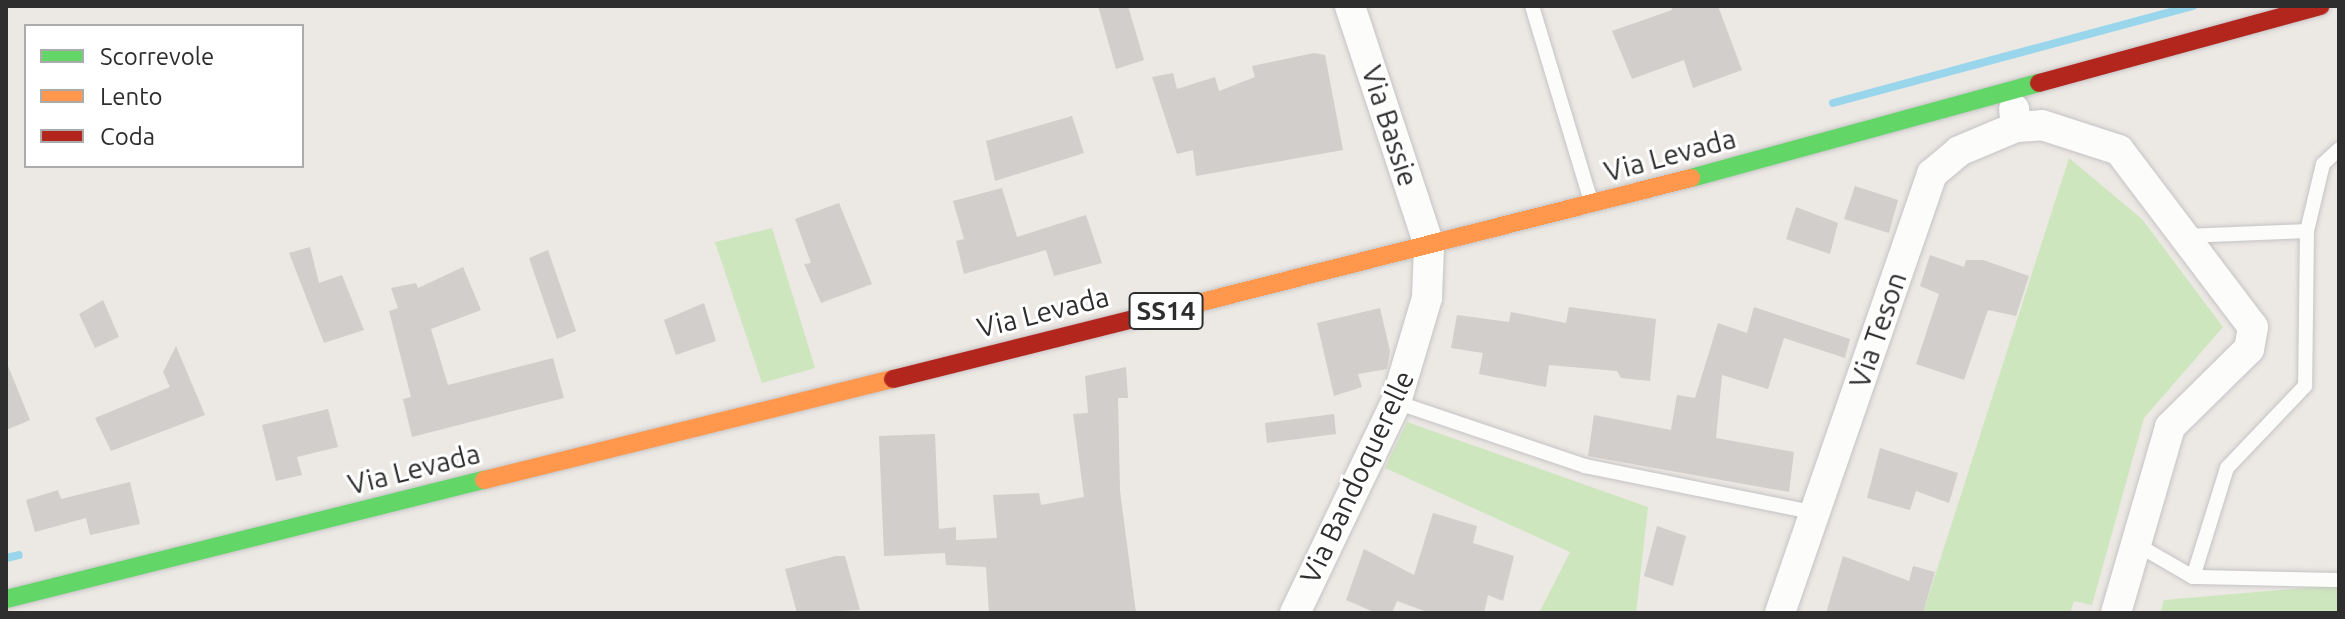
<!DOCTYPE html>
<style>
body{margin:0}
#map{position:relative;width:2345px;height:619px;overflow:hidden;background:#ece8e4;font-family:Ubuntu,sans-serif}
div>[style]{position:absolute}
.green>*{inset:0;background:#cee6be}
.stream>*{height:8px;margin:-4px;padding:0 4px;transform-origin:4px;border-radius:4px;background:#99d6ec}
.building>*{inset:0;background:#d1cecb}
.roads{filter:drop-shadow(0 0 2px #c5c4c5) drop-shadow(0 0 2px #c5c4c5)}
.lane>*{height:14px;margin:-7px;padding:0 7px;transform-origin:7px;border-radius:7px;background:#fcfcfb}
.street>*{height:30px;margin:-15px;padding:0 15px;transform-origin:15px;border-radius:15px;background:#fcfcfb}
.fast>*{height:18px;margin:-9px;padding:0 9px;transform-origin:9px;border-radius:9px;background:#63d668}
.slow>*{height:18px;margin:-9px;padding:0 9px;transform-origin:9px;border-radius:9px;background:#ff974d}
.jam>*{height:18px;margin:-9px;padding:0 9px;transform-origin:9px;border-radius:9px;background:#b3261e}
span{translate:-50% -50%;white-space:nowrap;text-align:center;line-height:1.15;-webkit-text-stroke:6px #fff;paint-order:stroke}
.shield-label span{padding:2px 6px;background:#fff;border:2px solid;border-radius:6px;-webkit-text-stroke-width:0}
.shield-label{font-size:26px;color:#2e2e2e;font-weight:700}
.street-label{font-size:28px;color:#2e2e2e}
.frame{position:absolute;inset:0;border:8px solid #2e2e2e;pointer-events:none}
.legend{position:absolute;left:24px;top:24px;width:280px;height:144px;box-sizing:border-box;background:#fff;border:2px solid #ababab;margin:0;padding:10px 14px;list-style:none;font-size:24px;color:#2e2e2e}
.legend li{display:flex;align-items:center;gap:16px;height:40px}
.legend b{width:40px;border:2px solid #ababab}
</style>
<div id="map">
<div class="green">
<i style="clip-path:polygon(2069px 158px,2142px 219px,2223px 327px,2144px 418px,2092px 605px,2074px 601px,2070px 613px,1923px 613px)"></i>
<i style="clip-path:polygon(772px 228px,815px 368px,762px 383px,715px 242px)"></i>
<i style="clip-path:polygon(1407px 422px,1648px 507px,1636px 613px,1539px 613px,1570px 552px,1385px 468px)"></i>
<i style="clip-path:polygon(2339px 585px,2339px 613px,2160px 613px,2164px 600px)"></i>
</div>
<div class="stream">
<i style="left:1833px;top:103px;width:373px;rotate:-15.1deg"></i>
<i style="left:6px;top:558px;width:13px;rotate:-13deg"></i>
</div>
<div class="building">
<i style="clip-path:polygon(1098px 6px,1128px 6px,1144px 60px,1116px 69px)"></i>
<i style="clip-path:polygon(1671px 6px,1718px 6px,1742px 70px,1693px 88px,1684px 60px,1632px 79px,1612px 31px,1672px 10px)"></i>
<i style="clip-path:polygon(1314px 53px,1325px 55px,1343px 150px,1196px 176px,1193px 150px,1177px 154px,1152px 77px,1173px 73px,1177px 89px,1215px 77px,1219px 91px,1255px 77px,1252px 66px)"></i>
<i style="clip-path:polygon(1072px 116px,1084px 153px,995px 181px,986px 141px)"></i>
<i style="clip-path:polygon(1855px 186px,1898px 200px,1889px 233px,1844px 219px)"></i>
<i style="clip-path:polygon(1002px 188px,1017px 237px,1086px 215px,1102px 263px,1054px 276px,1046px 250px,964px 274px,956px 241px,964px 239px,953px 201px)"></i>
<i style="clip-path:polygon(839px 203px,872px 284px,821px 303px,804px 264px,811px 263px,795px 219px)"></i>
<i style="clip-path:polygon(1796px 207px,1838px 223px,1830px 254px,1786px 239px)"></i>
<i style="clip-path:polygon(310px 247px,319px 283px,342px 275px,364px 330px,324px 343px,289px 253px)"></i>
<i style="clip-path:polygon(548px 250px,576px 331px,557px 339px,529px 258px)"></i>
<i style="clip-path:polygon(1930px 255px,1964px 267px,1966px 260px,1983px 260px,2029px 276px,2016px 316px,1988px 310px,1964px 380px,1916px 364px,1939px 294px,1920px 286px)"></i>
<i style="clip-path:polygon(463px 267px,481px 310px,431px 329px,448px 385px,553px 358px,564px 398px,412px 437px,403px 399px,411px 397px,389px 311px,398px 308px,391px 288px,416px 283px,418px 288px)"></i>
<i style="clip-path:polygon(103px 300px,119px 337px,95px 348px,79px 314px)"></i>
<i style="clip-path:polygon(704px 303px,716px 341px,676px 355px,664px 320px)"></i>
<i style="clip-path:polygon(1569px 307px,1656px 319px,1650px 381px,1621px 378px,1617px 371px,1549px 365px,1546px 387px,1479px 374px,1483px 353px,1451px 348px,1457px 315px,1509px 322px,1511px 312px,1566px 323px)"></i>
<i style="clip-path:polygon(1754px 307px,1850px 339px,1845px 358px,1784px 338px,1768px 389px,1722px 375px,1716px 438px,1794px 452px,1789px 492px,1588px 456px,1594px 415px,1671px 430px,1677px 395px,1695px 398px,1718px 323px,1747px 333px)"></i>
<i style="clip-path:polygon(1380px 308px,1390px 351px,1387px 369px,1358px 374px,1362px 387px,1334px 396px,1317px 323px)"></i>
<i style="clip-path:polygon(176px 346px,205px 415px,111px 451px,95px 418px,170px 387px,163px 372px)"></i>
<i style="clip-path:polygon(6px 361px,30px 420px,6px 430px)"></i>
<i style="clip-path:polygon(1126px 367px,1128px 398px,1118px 398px,1120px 491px,1136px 613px,989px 613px,986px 567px,946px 565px,945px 553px,884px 556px,879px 436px,935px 434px,939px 529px,956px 527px,956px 540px,997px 538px,993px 495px,1039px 493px,1041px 505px,1084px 497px,1073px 414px,1088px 413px,1085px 376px)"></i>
<i style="clip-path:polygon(328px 409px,338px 447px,297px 457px,302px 475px,276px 481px,262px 425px)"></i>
<i style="clip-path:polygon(1334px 414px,1336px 434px,1267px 443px,1265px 423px)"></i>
<i style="clip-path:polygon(1880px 448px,1958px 473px,1949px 503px,1916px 491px,1910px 510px,1867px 498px)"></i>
<i style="clip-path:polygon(130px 482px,140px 524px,90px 535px,86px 518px,35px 532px,26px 500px,58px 490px,61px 499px)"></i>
<i style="clip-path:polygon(1433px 513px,1477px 526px,1473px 543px,1514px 556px,1503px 601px,1488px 595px,1484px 613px,1430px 613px,1397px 601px,1392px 613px,1376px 613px,1346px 600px,1364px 549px,1414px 575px)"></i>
<i style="clip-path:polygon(1657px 526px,1686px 536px,1673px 586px,1644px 576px)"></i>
<i style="clip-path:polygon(836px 556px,845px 556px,860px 610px,797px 613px,785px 569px)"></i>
<i style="clip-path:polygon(1843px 556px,1909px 581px,1913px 566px,1935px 572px,1923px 613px,1826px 613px)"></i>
</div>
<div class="roads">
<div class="lane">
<i style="left:1532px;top:6px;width:204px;rotate:73.2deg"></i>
<i style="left:2307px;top:231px;width:69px;rotate:-76.6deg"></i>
<i style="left:2323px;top:164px;width:22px;rotate:-43deg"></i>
<i style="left:2186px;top:236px;width:121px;rotate:-2.4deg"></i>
<i style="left:2307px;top:231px;width:155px;rotate:90.7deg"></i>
<i style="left:2305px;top:386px;width:113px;rotate:133.6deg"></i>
<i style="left:2227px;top:468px;width:114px;rotate:107.3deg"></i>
<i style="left:1396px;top:402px;width:200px;rotate:18.7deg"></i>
<i style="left:1585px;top:466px;width:236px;rotate:11.5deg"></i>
<i style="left:2136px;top:544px;width:66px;rotate:30.1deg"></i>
<i style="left:2193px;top:577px;width:146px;rotate:1.2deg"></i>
</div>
<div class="street">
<i style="left:2016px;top:127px;width:26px;rotate:-4deg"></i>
<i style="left:2042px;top:125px;width:81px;rotate:18deg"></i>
<i style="left:2119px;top:150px;width:222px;rotate:52.9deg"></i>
<i style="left:2253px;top:327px;width:22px;rotate:100deg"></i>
<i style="left:2249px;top:349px;width:111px;rotate:135.4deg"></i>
<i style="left:2170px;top:427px;width:194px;rotate:106.2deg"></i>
<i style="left:1295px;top:613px;width:234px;rotate:-64.4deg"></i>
<i style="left:1396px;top:402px;width:109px;rotate:-73.4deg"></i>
<i style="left:1427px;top:298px;width:53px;rotate:-87.8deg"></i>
<i style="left:1429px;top:245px;width:252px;rotate:-108.3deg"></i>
<i style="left:1780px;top:613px;width:465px;rotate:-70.9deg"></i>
<i style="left:1932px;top:174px;width:35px;rotate:-40deg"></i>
<i style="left:1959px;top:151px;width:62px;rotate:-22.8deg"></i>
<i style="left:2016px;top:127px;width:18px;rotate:-96deg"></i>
</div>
<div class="fast">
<i style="left:1691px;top:178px;width:361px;rotate:-15.3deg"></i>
<i style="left:6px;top:599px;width:493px;rotate:-14deg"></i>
</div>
<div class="slow">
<i style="left:1194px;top:304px;width:513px;rotate:-14.23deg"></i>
<i style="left:484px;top:480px;width:421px;rotate:-13.9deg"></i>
</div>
<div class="jam">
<i style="left:2039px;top:83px;width:292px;rotate:-15.3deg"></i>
<i style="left:893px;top:379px;width:310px;rotate:-14deg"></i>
</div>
</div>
<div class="shield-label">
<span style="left:1166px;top:311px">SS14</span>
</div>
<div class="street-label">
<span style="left:1390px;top:126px;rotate:72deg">Via Bassie</span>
<span style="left:1670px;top:155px;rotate:-15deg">Via Levada</span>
<span style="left:1043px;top:312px;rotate:-14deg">Via Levada</span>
<span style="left:1878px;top:330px;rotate:-71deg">Via Teson</span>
<span style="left:414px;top:469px;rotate:-14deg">Via Levada</span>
<span style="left:1357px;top:477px;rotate:-65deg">Via Bandoquerelle</span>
</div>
<div class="frame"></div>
<ul class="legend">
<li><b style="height:10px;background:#63d668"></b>Scorrevole</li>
<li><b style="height:10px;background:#ff974d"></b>Lento</li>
<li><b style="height:10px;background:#b3261e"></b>Coda</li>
</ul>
</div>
